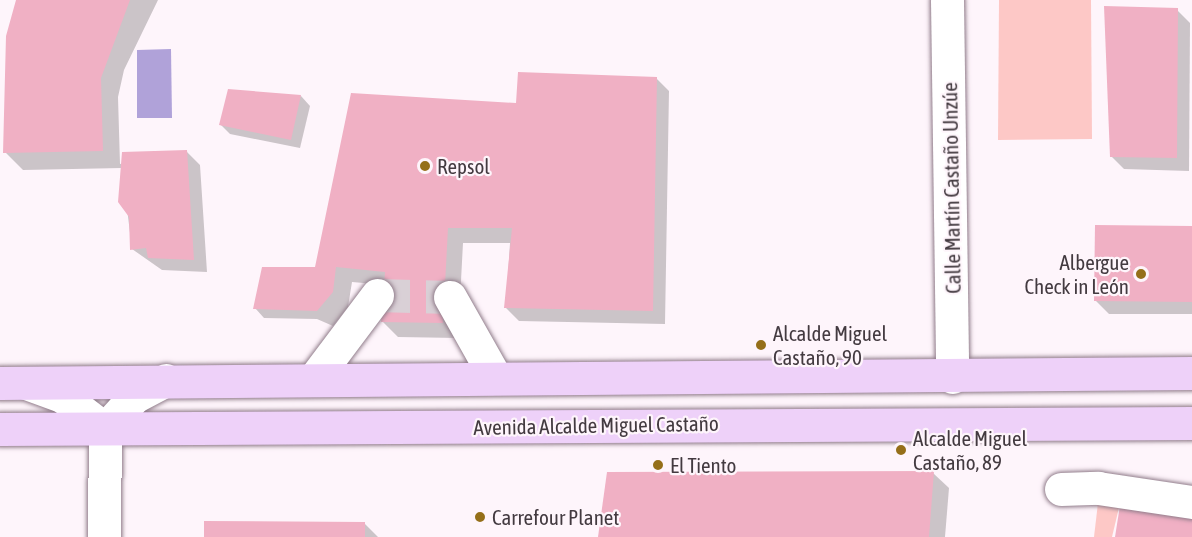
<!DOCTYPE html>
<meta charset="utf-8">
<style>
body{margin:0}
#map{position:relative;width:1192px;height:537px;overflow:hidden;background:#fef5fb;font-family:"Asap Condensed",sans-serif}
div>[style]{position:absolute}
.green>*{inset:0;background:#fdc8c6}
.water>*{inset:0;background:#b0a2d9}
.shadow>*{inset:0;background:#0003}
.building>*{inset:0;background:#f0b0c4}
.minor-tunnel>*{height:33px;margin-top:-16.5px;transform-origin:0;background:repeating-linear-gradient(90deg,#d9d0d6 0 33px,transparent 0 49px)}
.roads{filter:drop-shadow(0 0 2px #917d8b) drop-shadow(0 0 2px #917d8b)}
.minor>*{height:33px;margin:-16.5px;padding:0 16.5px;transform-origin:16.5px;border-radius:16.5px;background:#fff}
.major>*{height:33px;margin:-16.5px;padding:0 16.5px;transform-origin:16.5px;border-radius:16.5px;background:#eed1f9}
.dots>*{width:16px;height:16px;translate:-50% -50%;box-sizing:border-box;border:3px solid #fef5fb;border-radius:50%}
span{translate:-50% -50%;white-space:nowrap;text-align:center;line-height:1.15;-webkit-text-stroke:4.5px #fef5fb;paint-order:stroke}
.poi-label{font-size:21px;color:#433a40}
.left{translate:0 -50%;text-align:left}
.right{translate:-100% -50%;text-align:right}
.street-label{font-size:21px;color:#433a40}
</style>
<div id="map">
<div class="green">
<i style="clip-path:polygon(999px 0,1091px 0,1092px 139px,998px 140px)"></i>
<i style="clip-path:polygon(1121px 499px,1112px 537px,1094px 537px,1098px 503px)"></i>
</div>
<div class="water">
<i style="clip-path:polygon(171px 49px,172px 118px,137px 118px,137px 50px)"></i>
</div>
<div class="shadow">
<i style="clip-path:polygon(18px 0,158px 0,124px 70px,118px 97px,120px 164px,187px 152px,200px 165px,207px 272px,162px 270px,132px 249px,122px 168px,23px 170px,5px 152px)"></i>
<i style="clip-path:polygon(1177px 10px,1190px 23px,1189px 171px,1124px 169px,1111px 156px)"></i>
<i style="clip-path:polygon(656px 78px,669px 91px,665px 324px,519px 321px,506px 308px,510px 243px,463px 243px,458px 338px,398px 337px,383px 322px,386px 285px,352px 282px,348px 307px,333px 326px,317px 319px,264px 318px,255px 308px,316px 269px,517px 105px)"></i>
<i style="clip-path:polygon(301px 96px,310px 106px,300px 148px,230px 134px,220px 124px)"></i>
<i style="clip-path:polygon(1192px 228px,1192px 314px,1109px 314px,1096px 301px)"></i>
<i style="clip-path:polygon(933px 473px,949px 488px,945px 537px,600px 537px)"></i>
<i style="clip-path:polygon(365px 524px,378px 537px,205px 537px)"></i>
</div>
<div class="building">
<i style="clip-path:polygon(16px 0,130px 0,101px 78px,103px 151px,3px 153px,6px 36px)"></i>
<i style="clip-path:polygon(1104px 6px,1178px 8px,1177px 158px,1110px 157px)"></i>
<i style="clip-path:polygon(518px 72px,657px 77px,653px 311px,504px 308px,512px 228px,448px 228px,443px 323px,381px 322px,385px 272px,336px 267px,333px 292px,317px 311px,253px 309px,262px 267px,315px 267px,351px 93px,516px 103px)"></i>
<i style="clip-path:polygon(228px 89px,301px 95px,291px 140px,219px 125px)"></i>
<i style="clip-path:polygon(187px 150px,194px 260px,148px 258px,146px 248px,130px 250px,129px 217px,118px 202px,122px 152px)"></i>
<i style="clip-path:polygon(1095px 225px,1192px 226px,1192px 302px,1094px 301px)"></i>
<i style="clip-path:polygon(934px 471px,929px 537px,598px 537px,607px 472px)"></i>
<i style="clip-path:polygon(1121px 499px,1192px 512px,1192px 537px,1115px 537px)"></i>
<i style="clip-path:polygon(204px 521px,365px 522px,365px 537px,204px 537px)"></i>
</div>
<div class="minor-tunnel">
<i style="left:377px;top:295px;width:73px;rotate:1.6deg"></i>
</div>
<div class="roads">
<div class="minor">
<i style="left:947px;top:0;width:377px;rotate:89.2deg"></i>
<i style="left:450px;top:297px;width:92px;rotate:60.6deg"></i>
<i style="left:314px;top:379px;width:105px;rotate:-53.1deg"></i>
<i style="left:26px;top:383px;width:38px;rotate:20deg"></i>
<i style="left:62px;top:396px;width:54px;rotate:37.5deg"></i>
<i style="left:105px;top:429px;width:43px;rotate:-47.8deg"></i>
<i style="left:134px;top:397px;width:36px;rotate:-28deg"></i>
<i style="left:1061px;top:489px;width:37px;rotate:-2deg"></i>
<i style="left:1098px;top:488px;width:95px;rotate:8.5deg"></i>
<i style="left:104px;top:537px;width:108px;rotate:-89.5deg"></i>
</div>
<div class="major">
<i style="left:0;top:383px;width:1192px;rotate:-0.48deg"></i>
<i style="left:0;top:429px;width:1192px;rotate:-0.29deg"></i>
</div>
</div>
<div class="dots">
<i style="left:425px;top:166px;background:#956f19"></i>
<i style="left:1141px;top:274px;background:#956f19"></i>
<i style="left:761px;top:345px;background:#956f19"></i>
<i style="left:901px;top:450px;background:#956f19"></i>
<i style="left:658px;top:465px;background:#956f19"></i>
<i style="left:480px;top:517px;background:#956f19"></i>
</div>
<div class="poi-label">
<span class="left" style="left:437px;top:166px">Repsol</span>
<span class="right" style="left:1129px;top:274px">Albergue<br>Check in León</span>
<span class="left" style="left:773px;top:345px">Alcalde Miguel<br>Castaño, 90</span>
<span class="left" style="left:913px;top:450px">Alcalde Miguel<br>Castaño, 89</span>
<span class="left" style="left:670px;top:465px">El Tiento</span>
<span class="left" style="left:492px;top:517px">Carrefour Planet</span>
</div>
<div class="street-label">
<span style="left:951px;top:188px;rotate:-91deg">Calle Martín Castaño Unzúe</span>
<span style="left:596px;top:425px;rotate:-1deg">Avenida Alcalde Miguel Castaño</span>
</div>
</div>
